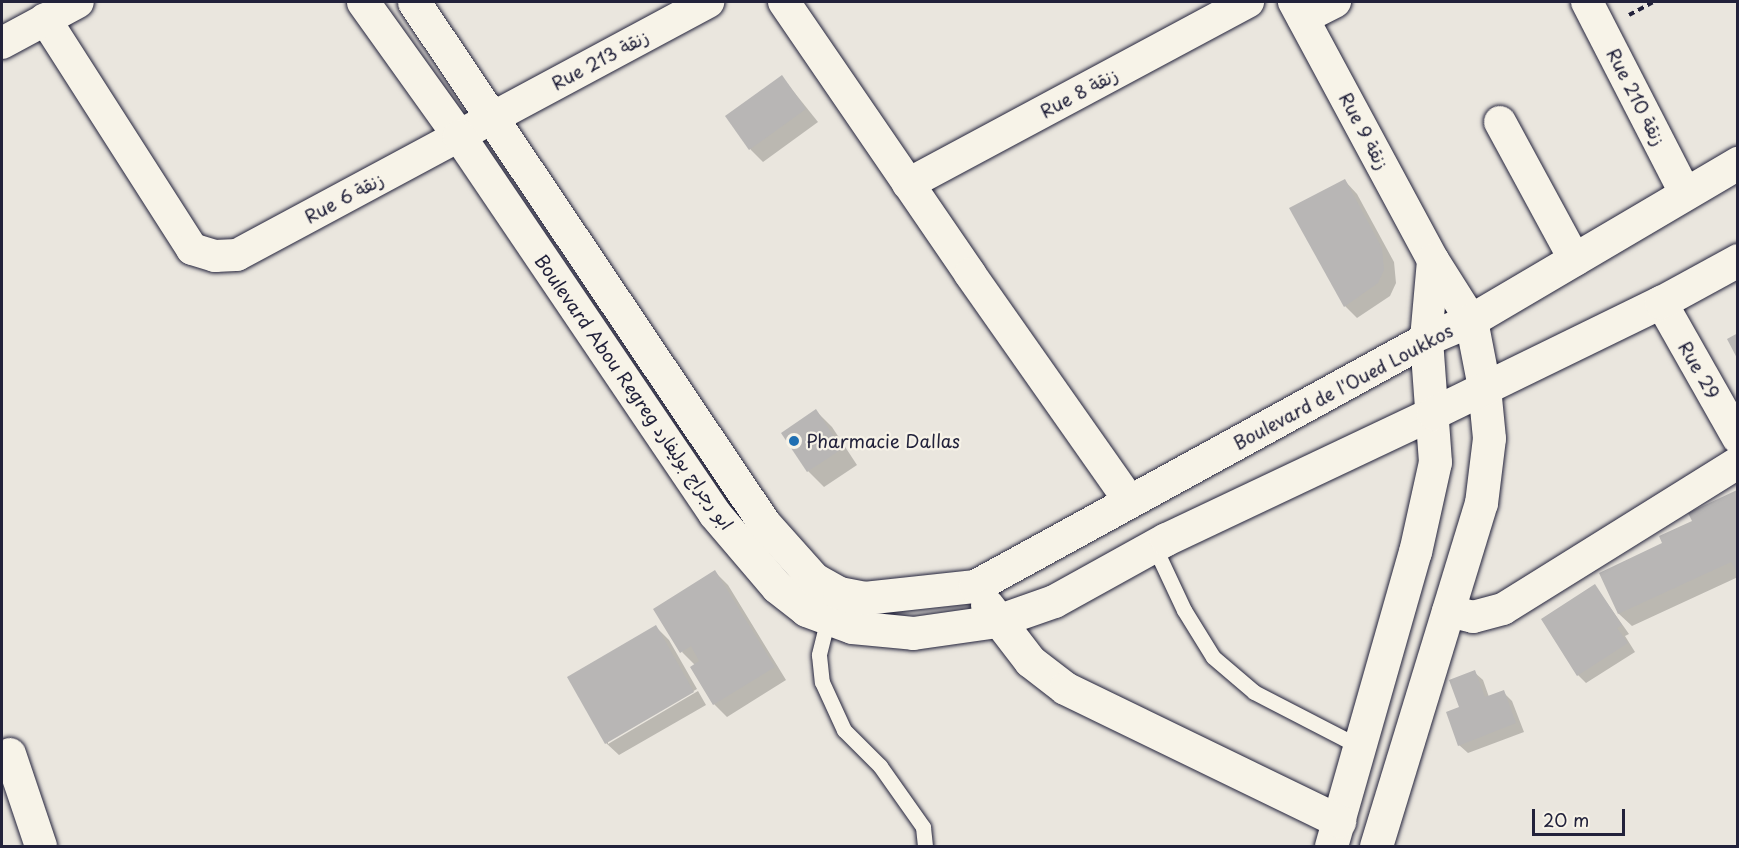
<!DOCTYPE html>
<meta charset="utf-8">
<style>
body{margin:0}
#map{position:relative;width:1739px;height:848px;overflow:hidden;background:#eae6de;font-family:"Playpen Sans","Playpen Sans Arabic",sans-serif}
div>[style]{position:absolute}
.shadow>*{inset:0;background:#0003}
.building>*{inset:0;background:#b8b6b5}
.path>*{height:4px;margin-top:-2px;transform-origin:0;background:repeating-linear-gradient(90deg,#22223b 0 6px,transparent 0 10.5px)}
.roads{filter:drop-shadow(0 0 2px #22223b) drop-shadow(0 0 2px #22223b)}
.service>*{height:15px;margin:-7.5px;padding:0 7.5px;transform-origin:7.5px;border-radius:7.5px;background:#f7f3e8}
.minor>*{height:32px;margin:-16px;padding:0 16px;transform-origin:16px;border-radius:16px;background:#f7f3e8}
.tertiary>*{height:33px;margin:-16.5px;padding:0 16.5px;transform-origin:16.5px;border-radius:16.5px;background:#f7f3e8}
.secondary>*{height:33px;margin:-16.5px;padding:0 16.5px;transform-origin:16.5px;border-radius:16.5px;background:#f7f3e8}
.dots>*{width:16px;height:16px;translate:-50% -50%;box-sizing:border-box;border:3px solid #f7f3e8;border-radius:50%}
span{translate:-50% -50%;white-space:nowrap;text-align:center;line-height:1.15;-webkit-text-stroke:4.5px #f7f3e8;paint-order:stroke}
.street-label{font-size:18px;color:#22223b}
.poi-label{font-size:18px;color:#22223b}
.left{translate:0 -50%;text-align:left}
.frame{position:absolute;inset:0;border:3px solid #22223b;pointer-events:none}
.scale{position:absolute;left:1532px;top:809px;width:93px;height:27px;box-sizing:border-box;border:3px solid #22223b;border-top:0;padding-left:8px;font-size:18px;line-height:21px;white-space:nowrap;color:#22223b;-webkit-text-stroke:4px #f7f3e8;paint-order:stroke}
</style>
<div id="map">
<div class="shadow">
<i style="clip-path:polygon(782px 77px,818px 122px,763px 162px,751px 150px,727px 116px)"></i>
<i style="clip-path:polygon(1345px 181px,1357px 194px,1394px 262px,1396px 283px,1390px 296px,1357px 318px,1345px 306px)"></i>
<i style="clip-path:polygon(816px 411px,832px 427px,857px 465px,824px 487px,808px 471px)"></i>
<i style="clip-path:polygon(1736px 492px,1738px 577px,1632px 626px,1619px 614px,1601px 573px,1664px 544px)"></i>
<i style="clip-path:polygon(715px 572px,728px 585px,786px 680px,727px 717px,714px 704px,692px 667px,695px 665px,682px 652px)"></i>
<i style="clip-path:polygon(1595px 586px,1629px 634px,1625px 636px,1635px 652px,1586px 683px,1578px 675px)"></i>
<i style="clip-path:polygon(656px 627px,669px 640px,697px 689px,608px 740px,608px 744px,698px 691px,706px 705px,619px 755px,606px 743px)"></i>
<i style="clip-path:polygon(1474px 672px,1483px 680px,1489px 697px,1503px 692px,1512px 701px,1524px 732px,1468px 753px,1459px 745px,1461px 708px)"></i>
</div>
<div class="building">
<i style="clip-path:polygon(782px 75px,806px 109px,749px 150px,725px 116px)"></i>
<i style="clip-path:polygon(1345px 179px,1382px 248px,1384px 270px,1378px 283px,1344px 307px,1289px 208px)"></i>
<i style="clip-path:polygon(1738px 333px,1738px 360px,1727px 339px)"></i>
<i style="clip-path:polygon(816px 409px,842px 449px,807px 472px,781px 433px)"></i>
<i style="clip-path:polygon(1737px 490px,1738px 574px,1731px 562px,1618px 614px,1599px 573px,1662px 543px,1659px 536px,1692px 521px,1688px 513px)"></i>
<i style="clip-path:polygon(715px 570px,775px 667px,713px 705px,690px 667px,699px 661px,691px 646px,680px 653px,653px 609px)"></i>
<i style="clip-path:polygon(1595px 584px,1622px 625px,1617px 628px,1628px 643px,1577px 676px,1541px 619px)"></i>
<i style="clip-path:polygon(656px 625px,694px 692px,605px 744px,567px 677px)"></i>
<i style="clip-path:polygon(1475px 670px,1485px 697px,1504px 690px,1516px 723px,1458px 746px,1446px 712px,1459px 707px,1449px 680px)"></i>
</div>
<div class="path">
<i style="left:1629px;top:15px;width:27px;rotate:-28deg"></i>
</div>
<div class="roads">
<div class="service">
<i style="left:1154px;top:546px;width:71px;rotate:64.9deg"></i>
<i style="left:1184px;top:610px;width:55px;rotate:58.3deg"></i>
<i style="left:1213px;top:657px;width:54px;rotate:40.5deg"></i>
<i style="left:1254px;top:692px;width:119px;rotate:27.4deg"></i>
<i style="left:828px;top:618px;width:38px;rotate:104deg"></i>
<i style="left:819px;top:655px;width:27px;rotate:84deg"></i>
<i style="left:822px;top:682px;width:53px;rotate:65.4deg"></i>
<i style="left:844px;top:730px;width:51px;rotate:45deg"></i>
<i style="left:880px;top:766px;width:75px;rotate:54.8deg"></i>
<i style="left:923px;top:827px;width:19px;rotate:84deg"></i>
</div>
<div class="minor">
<i style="left:784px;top:2px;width:330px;rotate:55.6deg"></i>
<i style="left:970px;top:274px;width:276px;rotate:54.9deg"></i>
<i style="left:1294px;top:2px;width:293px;rotate:61.7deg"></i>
<i style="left:1433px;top:260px;width:71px;rotate:57.7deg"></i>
<i style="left:1587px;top:2px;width:215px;rotate:62.8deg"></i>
<i style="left:1303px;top:18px;width:36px;rotate:-27deg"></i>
<i style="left:45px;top:19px;width:273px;rotate:57.4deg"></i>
<i style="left:192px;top:249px;width:24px;rotate:17deg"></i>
<i style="left:215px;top:256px;width:22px;rotate:-3deg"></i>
<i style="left:237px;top:255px;width:535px;rotate:-28.24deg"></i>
<i style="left:2px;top:43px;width:86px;rotate:-28.3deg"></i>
<i style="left:1500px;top:122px;width:157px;rotate:61.5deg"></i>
<i style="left:908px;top:184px;width:386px;rotate:-28.2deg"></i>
<i style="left:1661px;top:302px;width:156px;rotate:60.5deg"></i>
<i style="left:1426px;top:339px;width:79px;rotate:-84.9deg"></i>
<i style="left:1448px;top:611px;width:26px;rotate:13deg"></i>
<i style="left:1473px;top:617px;width:31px;rotate:-15deg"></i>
<i style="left:1503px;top:609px;width:277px;rotate:-31.9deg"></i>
<i style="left:10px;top:754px;width:97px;rotate:71.4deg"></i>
</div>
<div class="tertiary">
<i style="left:1331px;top:846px;width:306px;rotate:-74.1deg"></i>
<i style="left:1415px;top:552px;width:92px;rotate:-77.5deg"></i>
<i style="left:1435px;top:462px;width:123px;rotate:-94.2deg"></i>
<i style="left:1376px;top:846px;width:359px;rotate:-73deg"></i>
<i style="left:1481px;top:503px;width:65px;rotate:-83deg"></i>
<i style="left:1489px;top:438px;width:51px;rotate:-95.6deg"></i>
<i style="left:1484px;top:387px;width:68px;rotate:-101deg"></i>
</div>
<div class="secondary">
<i style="left:363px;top:2px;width:165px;rotate:54.4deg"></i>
<i style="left:459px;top:136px;width:455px;rotate:55.9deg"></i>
<i style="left:714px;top:513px;width:97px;rotate:49.6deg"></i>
<i style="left:777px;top:587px;width:37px;rotate:38deg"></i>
<i style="left:806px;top:610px;width:49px;rotate:20.3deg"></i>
<i style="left:852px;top:627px;width:61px;rotate:5.6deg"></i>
<i style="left:913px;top:633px;width:85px;rotate:-8.1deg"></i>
<i style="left:997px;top:621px;width:60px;rotate:-19.3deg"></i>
<i style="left:1054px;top:601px;width:128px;rotate:-29deg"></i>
<i style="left:1166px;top:539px;width:295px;rotate:-25.3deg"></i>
<i style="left:1433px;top:413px;width:254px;rotate:-26deg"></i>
<i style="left:1661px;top:302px;width:88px;rotate:-28.6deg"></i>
<i style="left:414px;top:2px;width:628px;rotate:56.11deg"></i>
<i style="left:764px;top:523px;width:75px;rotate:48.2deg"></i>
<i style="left:814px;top:579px;width:29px;rotate:29deg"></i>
<i style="left:839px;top:593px;width:25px;rotate:11deg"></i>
<i style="left:864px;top:598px;width:112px;rotate:-6.2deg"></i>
<i style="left:975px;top:586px;width:514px;rotate:-28.71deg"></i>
<i style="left:1426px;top:339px;width:49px;rotate:-22.9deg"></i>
<i style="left:1471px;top:320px;width:310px;rotate:-30.5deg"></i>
<i style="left:987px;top:605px;width:71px;rotate:52.5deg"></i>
<i style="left:1030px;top:661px;width:44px;rotate:37.6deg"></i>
<i style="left:1065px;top:688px;width:305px;rotate:25.9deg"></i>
</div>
</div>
<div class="dots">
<i style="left:794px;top:441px;background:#1f6fb2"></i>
</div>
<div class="street-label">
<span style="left:600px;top:60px;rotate:-28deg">Rue 213 زنقة</span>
<span style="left:1079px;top:93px;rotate:-28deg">Rue 8 زنقة</span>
<span style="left:1636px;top:97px;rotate:63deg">Rue 210 زنقة</span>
<span style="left:1364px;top:131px;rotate:62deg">Rue 9 زنقة</span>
<span style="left:344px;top:198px;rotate:-28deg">Rue 6 زنقة</span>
<span style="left:1699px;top:370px;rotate:60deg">Rue 29</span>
<span style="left:1343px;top:387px;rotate:-28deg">Boulevard de l'Oued Loukkos</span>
<span style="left:634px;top:392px;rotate:55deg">Boulevard Abou Regreg ابو رجراج بوليفارد</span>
</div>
<div class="poi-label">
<span class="left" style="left:806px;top:441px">Pharmacie Dallas</span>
</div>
<div class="frame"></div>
<div class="scale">20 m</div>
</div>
